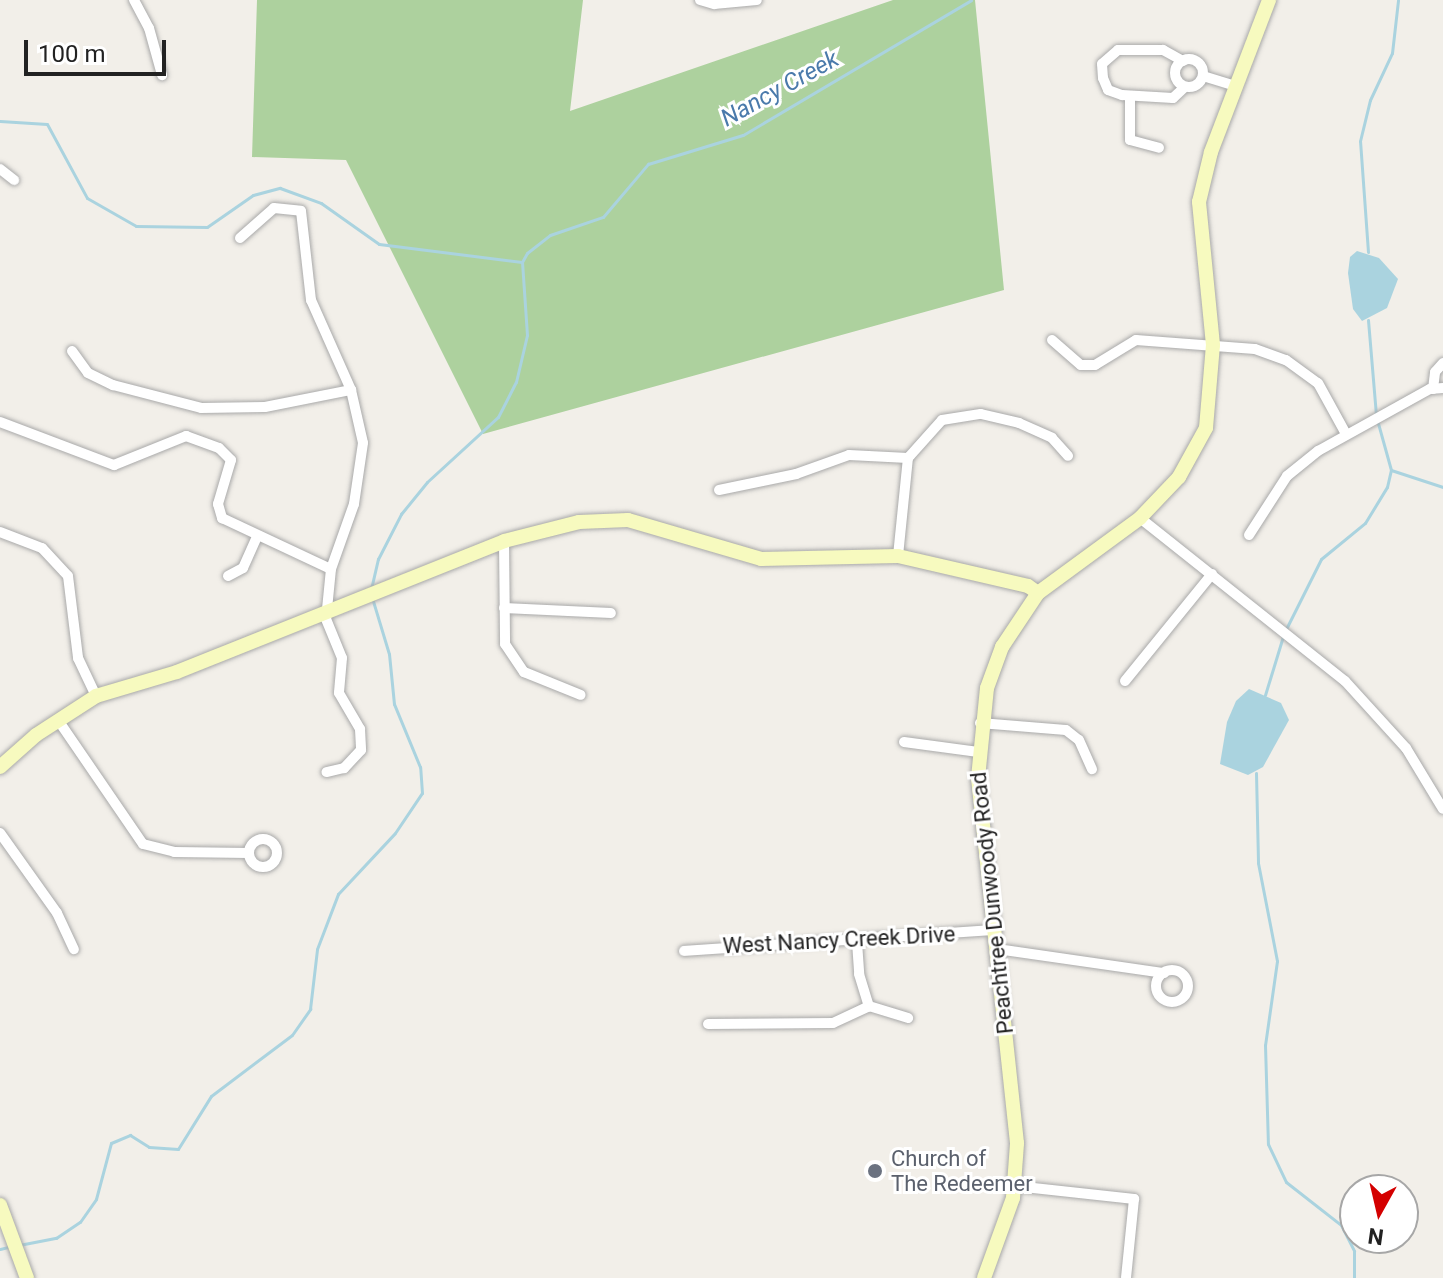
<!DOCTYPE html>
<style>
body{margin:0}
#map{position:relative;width:1443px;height:1278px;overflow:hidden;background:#f2efe9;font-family:Roboto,sans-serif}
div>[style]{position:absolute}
.forest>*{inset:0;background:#add19e}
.water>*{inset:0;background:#aad3df}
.stream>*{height:3px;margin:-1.5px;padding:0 1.5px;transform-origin:1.5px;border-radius:1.5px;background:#aad3df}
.roads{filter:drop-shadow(0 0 2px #a9a9a9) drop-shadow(0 0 2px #a9a9a9)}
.street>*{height:10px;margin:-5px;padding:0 5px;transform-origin:5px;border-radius:5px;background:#fff}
.street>.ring{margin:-5px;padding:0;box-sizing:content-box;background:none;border:10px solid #fff;border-radius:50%}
.secondary>*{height:14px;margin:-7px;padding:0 7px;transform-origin:7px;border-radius:7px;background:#f7fabf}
.dots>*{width:22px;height:22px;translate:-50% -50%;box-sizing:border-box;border:4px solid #fff;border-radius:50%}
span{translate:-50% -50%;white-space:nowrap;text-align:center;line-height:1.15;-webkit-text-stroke:6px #fff;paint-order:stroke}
.street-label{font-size:22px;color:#222}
.worship-label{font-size:22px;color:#5b616d}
.left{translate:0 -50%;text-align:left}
.water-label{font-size:24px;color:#4a7aab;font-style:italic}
.north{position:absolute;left:1339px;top:1174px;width:80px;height:80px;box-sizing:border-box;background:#fff;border:2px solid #a7a7a7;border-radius:50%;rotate:188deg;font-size:22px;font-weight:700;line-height:32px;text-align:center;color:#222}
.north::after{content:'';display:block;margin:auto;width:28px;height:36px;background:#d40000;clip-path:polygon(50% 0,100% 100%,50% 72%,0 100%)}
.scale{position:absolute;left:24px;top:40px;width:142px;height:36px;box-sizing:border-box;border:4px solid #222;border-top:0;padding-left:10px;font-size:24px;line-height:28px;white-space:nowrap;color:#222;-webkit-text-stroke:6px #fff;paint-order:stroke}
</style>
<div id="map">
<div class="forest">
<i style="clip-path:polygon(257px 0,583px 0,570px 111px,893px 0,975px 0,1004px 290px,483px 434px,346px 160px,252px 157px)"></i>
</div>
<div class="water">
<i style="clip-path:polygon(1357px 251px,1379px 258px,1398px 279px,1387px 308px,1362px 321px,1353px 309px,1348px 273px,1350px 257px)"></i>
<i style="clip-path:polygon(1249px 689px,1281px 703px,1289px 720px,1263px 767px,1248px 775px,1220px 764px,1227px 722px,1236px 701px)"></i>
</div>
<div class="stream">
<i style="left:0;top:121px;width:47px;rotate:3.7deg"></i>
<i style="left:47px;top:124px;width:84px;rotate:61.6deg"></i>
<i style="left:87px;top:198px;width:56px;rotate:29.7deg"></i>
<i style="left:136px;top:226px;width:71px;rotate:0.8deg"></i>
<i style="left:207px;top:227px;width:56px;rotate:-34.8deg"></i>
<i style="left:253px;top:195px;width:28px;rotate:-15deg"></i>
<i style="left:280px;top:188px;width:44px;rotate:20.1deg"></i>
<i style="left:321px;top:203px;width:71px;rotate:35.3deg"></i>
<i style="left:379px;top:244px;width:144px;rotate:7.2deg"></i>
<i style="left:1368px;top:252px;width:111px;rotate:-94.1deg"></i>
<i style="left:1360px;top:141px;width:42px;rotate:-76.3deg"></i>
<i style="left:1370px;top:100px;width:52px;rotate:-64.9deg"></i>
<i style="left:1392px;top:53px;width:53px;rotate:-83.5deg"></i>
<i style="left:1368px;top:320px;width:96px;rotate:85.2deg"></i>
<i style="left:1391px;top:470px;width:55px;rotate:18.1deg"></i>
<i style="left:371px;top:589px;width:31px;rotate:-77deg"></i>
<i style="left:378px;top:559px;width:51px;rotate:-62.9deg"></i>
<i style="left:401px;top:514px;width:41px;rotate:-50.9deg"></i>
<i style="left:427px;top:482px;width:96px;rotate:-42.5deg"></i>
<i style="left:498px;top:417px;width:39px;rotate:-63deg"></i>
<i style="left:516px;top:382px;width:48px;rotate:-76.8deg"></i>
<i style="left:527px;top:335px;width:73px;rotate:-93.9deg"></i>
<i style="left:522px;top:262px;width:10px;rotate:-61deg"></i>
<i style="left:527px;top:253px;width:29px;rotate:-38deg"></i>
<i style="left:550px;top:235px;width:56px;rotate:-18.8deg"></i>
<i style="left:603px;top:217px;width:70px;rotate:-49.7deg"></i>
<i style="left:648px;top:164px;width:99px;rotate:-17deg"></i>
<i style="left:743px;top:135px;width:265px;rotate:-30.6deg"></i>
<i style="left:1286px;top:629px;width:78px;rotate:-63.4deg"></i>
<i style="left:1321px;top:559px;width:57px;rotate:-39.3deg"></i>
<i style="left:1365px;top:523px;width:42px;rotate:-58.6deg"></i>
<i style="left:1387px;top:487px;width:17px;rotate:-77deg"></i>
<i style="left:1391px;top:470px;width:49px;rotate:-105.5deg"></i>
<i style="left:1265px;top:695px;width:62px;rotate:-73deg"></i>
<i style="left:1256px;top:773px;width:90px;rotate:88.7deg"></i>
<i style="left:1258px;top:863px;width:100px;rotate:79deg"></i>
<i style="left:1277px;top:961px;width:85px;rotate:98.1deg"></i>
<i style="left:1265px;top:1045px;width:99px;rotate:88.3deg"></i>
<i style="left:1268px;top:1144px;width:42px;rotate:64.7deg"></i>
<i style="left:1286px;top:1182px;width:70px;rotate:38deg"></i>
<i style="left:1341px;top:1225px;width:29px;rotate:63deg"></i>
<i style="left:1354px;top:1251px;width:27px;rotate:90deg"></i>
<i style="left:19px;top:1245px;width:38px;rotate:-11deg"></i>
<i style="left:56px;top:1238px;width:29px;rotate:-34deg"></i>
<i style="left:80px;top:1222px;width:28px;rotate:-55deg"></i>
<i style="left:96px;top:1199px;width:58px;rotate:-75deg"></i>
<i style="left:111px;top:1143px;width:21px;rotate:-23deg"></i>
<i style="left:130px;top:1135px;width:22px;rotate:32deg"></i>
<i style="left:149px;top:1147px;width:29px;rotate:4deg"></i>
<i style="left:178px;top:1149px;width:62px;rotate:-58.1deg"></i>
<i style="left:211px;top:1096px;width:101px;rotate:-37deg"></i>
<i style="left:292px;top:1035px;width:32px;rotate:-55deg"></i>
<i style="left:310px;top:1009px;width:60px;rotate:-83.3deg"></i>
<i style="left:317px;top:949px;width:59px;rotate:-69.1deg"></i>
<i style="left:338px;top:894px;width:83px;rotate:-46.9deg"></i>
<i style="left:395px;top:833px;width:48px;rotate:-56deg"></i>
<i style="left:422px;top:793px;width:26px;rotate:-94deg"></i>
<i style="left:420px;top:767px;width:68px;rotate:-112.4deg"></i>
<i style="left:394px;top:704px;width:50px;rotate:-95.7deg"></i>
<i style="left:389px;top:654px;width:55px;rotate:-106.8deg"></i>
<i style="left:0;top:1249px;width:12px;rotate:-14deg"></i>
</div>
<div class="roads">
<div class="street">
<i style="left:134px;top:0;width:32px;rotate:62deg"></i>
<i style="left:149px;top:28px;width:49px;rotate:74.5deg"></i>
<i style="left:700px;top:0;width:15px;rotate:16deg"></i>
<i style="left:714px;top:4px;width:43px;rotate:-5.3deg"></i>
<i class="ring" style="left:1175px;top:59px;width:18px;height:18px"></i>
<i style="left:1183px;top:61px;width:23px;rotate:-151deg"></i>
<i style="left:1163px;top:50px;width:45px;rotate:180deg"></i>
<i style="left:1118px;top:50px;width:21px;rotate:139deg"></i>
<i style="left:1102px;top:64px;width:14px;rotate:86deg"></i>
<i style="left:1103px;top:78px;width:13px;rotate:67deg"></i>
<i style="left:1108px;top:90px;width:15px;rotate:20deg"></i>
<i style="left:1122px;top:95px;width:51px;rotate:3.4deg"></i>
<i style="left:1173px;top:98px;width:16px;rotate:-43deg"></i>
<i style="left:1203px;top:76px;width:34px;rotate:17deg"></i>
<i style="left:1130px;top:96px;width:44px;rotate:90deg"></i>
<i style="left:1130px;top:140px;width:30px;rotate:15deg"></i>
<i style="left:0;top:169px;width:18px;rotate:38deg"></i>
<i style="left:240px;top:238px;width:45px;rotate:-41.4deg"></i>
<i style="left:274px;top:208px;width:27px;rotate:6deg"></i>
<i style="left:301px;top:211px;width:90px;rotate:83.6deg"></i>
<i style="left:311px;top:300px;width:98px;rotate:66deg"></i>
<i style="left:351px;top:390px;width:54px;rotate:77.2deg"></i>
<i style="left:363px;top:443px;width:62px;rotate:98.4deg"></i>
<i style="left:354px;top:504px;width:69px;rotate:109.5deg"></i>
<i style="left:331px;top:569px;width:50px;rotate:95.7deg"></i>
<i style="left:326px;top:619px;width:42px;rotate:67.7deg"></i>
<i style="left:342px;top:658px;width:35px;rotate:95deg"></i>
<i style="left:339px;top:693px;width:42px;rotate:59.7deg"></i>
<i style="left:360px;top:729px;width:21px;rotate:87deg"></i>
<i style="left:361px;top:750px;width:25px;rotate:133deg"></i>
<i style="left:344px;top:768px;width:18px;rotate:167deg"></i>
<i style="left:1052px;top:340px;width:38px;rotate:41deg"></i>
<i style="left:1081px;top:365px;width:14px"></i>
<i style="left:1095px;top:365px;width:48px;rotate:-31.4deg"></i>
<i style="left:1136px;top:340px;width:119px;rotate:4.3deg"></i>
<i style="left:1255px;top:349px;width:33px;rotate:20deg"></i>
<i style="left:1286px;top:360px;width:39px;rotate:36deg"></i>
<i style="left:1318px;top:383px;width:58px;rotate:61.2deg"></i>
<i style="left:72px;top:351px;width:27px;rotate:54deg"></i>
<i style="left:88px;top:373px;width:28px;rotate:26deg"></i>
<i style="left:113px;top:385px;width:91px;rotate:14.6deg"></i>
<i style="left:201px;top:408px;width:64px;rotate:-0.9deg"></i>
<i style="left:265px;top:407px;width:88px;rotate:-11.2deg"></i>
<i style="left:1433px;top:389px;width:17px;rotate:-83deg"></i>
<i style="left:1435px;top:372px;width:12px;rotate:-48deg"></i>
<i style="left:0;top:422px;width:122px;rotate:20.7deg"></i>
<i style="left:114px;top:465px;width:78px;rotate:-21.9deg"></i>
<i style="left:186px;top:436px;width:35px;rotate:20deg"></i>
<i style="left:219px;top:448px;width:17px;rotate:45deg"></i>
<i style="left:231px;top:460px;width:46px;rotate:106.5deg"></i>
<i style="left:218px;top:504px;width:15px;rotate:74deg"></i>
<i style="left:222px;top:518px;width:120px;rotate:25.1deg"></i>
<i style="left:719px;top:490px;width:79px;rotate:-11.7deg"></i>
<i style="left:796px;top:474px;width:56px;rotate:-19.7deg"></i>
<i style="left:849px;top:455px;width:59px;rotate:2.9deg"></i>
<i style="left:1140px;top:518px;width:262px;rotate:38.5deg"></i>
<i style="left:1345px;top:681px;width:91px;rotate:47.7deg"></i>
<i style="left:1406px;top:748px;width:71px;rotate:58.8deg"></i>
<i style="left:0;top:532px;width:45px;rotate:20.9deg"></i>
<i style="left:42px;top:548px;width:38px;rotate:47deg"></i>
<i style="left:68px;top:576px;width:83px;rotate:83deg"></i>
<i style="left:78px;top:658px;width:42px;rotate:64.7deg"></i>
<i style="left:1249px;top:535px;width:70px;rotate:-57.2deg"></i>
<i style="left:1287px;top:476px;width:40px;rotate:-39deg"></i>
<i style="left:1318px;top:451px;width:128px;rotate:-29deg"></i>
<i style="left:1430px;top:389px;width:13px;rotate:-4deg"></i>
<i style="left:504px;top:541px;width:103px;rotate:89.4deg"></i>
<i style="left:505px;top:644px;width:34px;rotate:56deg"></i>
<i style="left:524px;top:672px;width:61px;rotate:22deg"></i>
<i style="left:898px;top:556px;width:99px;rotate:-84.2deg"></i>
<i style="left:908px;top:458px;width:51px;rotate:-48.2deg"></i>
<i style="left:942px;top:420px;width:39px;rotate:-9deg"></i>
<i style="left:981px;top:414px;width:39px;rotate:13deg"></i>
<i style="left:1019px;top:423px;width:36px;rotate:24deg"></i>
<i style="left:1052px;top:438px;width:24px;rotate:48deg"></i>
<i style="left:228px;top:576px;width:17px;rotate:-28deg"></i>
<i style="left:243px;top:568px;width:34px;rotate:-66deg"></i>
<i style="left:504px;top:608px;width:107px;rotate:2.7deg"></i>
<i style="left:1125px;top:681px;width:138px;rotate:-50.9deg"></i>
<i style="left:58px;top:720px;width:150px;rotate:55.6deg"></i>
<i style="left:143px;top:844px;width:32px;rotate:14deg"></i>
<i style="left:174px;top:852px;width:75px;rotate:0.8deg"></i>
<i style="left:980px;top:723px;width:86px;rotate:4.7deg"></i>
<i style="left:1066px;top:730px;width:16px;rotate:38deg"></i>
<i style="left:1079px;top:740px;width:32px;rotate:66deg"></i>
<i style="left:904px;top:742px;width:75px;rotate:7.7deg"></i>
<i style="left:0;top:833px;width:98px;rotate:54.5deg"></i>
<i style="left:57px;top:913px;width:40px;rotate:65deg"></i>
<i class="ring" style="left:249px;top:839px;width:18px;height:18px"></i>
<i style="left:857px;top:942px;width:32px;rotate:86deg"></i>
<i style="left:859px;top:974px;width:34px;rotate:73deg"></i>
<i style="left:997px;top:949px;width:169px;rotate:8.2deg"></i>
<i style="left:684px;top:951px;width:312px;rotate:-3.9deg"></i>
<i class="ring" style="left:1156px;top:970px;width:22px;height:22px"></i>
<i style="left:869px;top:1006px;width:41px;rotate:17.1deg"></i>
<i style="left:708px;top:1024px;width:125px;rotate:-0.5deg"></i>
<i style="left:833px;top:1023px;width:40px;rotate:-25deg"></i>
<i style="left:1015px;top:1186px;width:120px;rotate:6.2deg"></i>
<i style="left:1134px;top:1199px;width:79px;rotate:95.8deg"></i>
</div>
<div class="secondary">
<i style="left:0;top:767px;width:48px;rotate:-41.6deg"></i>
<i style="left:36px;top:735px;width:72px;rotate:-33deg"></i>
<i style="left:96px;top:696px;width:84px;rotate:-16.5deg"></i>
<i style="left:177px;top:672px;width:352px;rotate:-21.8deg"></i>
<i style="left:504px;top:541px;width:77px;rotate:-14.2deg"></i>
<i style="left:579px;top:522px;width:49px;rotate:-2.3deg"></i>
<i style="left:628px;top:520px;width:139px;rotate:16.3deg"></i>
<i style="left:761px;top:559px;width:137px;rotate:-1.3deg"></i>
<i style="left:898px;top:556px;width:133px;rotate:13deg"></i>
<i style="left:1028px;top:586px;width:12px;rotate:35deg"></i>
<i style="left:0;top:1205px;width:78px;rotate:69.7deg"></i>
<i style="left:984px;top:1278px;width:85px;rotate:-70.1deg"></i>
<i style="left:1013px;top:1198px;width:55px;rotate:-85.8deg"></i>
<i style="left:1017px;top:1143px;width:367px;rotate:-96.1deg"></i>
<i style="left:978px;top:778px;width:90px;rotate:-84.3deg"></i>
<i style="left:987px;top:688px;width:44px;rotate:-69.9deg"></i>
<i style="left:1002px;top:647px;width:65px;rotate:-56.3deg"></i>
<i style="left:1038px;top:593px;width:127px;rotate:-36.3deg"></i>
<i style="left:1140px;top:518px;width:57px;rotate:-46.4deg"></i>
<i style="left:1179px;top:477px;width:56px;rotate:-61.1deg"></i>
<i style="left:1206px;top:428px;width:83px;rotate:-85.2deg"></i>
<i style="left:1213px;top:345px;width:144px;rotate:-95.6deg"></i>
<i style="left:1199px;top:202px;width:51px;rotate:-76.5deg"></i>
<i style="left:1211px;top:152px;width:163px;rotate:-69.1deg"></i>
</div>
</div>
<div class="dots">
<i style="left:875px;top:1171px;background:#6b7280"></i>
</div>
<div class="street-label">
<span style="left:992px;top:903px;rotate:-96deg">Peachtree Dunwoody Road</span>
<span style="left:839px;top:940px;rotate:-3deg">West Nancy Creek Drive</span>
</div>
<div class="worship-label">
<span class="left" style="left:891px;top:1171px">Church of<br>The Redeemer</span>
</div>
<div class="water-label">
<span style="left:780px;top:89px;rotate:-29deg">Nancy Creek</span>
</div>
<div class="north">N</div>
<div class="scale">100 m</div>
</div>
